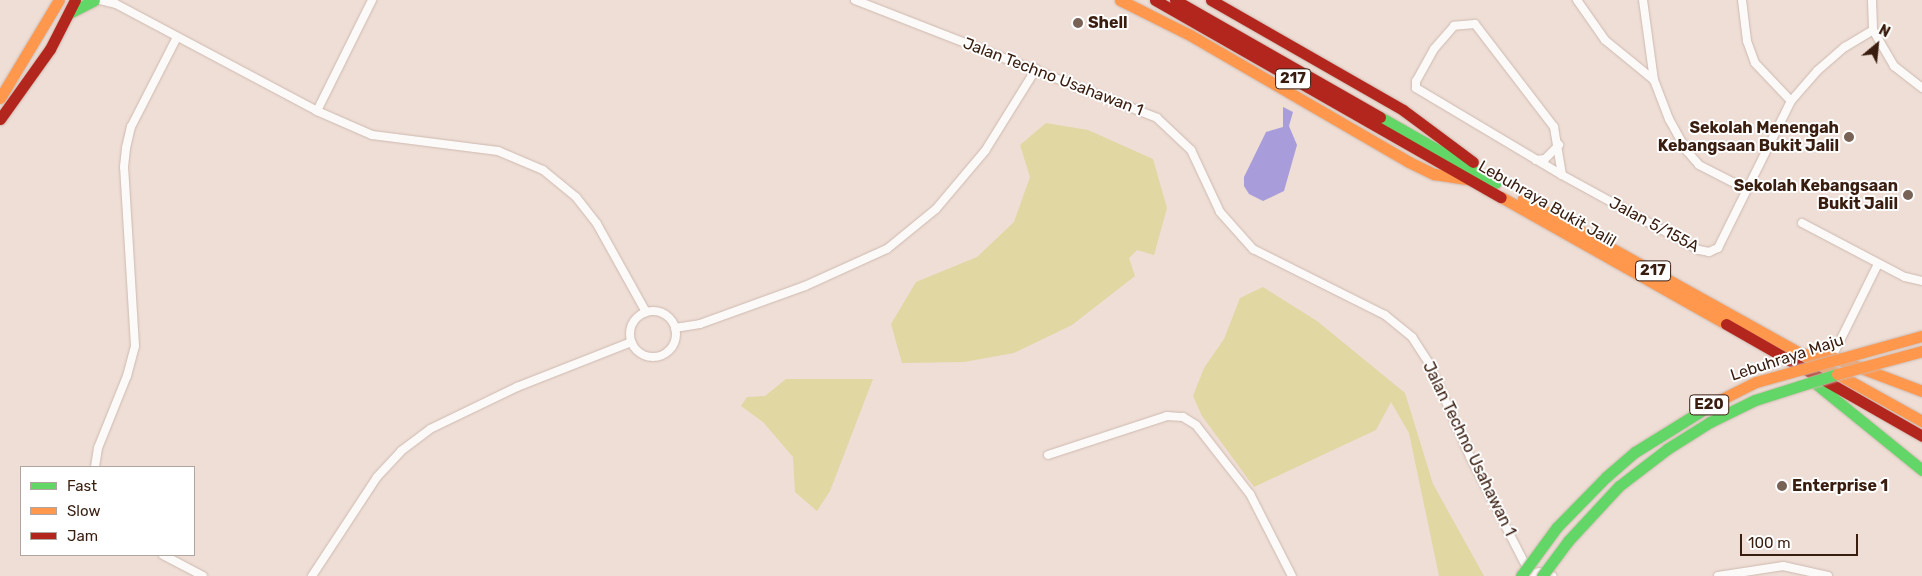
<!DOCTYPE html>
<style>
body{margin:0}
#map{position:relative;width:1922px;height:576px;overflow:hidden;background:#eeded6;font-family:Rubik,sans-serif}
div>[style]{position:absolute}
.green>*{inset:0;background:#e0d7a2}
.water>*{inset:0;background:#a89cda}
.roads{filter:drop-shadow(0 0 1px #ceb9ae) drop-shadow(0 0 1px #ceb9ae)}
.street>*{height:8px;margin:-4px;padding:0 4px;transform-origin:4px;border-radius:4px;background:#fcfaf9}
.street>.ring{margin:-4px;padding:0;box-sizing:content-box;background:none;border:8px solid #fcfaf9;border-radius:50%}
.fast>*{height:11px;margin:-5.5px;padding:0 5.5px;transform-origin:5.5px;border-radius:5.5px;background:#63d668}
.slow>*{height:11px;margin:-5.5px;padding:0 5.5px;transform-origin:5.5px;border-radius:5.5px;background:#ff974d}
.jam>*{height:11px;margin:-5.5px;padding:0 5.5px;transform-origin:5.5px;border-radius:5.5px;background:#b3261e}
.bridges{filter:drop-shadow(0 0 1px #ceb9ae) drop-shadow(0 0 1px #ceb9ae)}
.fast-bridge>*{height:11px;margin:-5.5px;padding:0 5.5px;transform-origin:5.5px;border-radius:5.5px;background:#63d668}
.slow-bridge>*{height:11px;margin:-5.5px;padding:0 5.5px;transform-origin:5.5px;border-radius:5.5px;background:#ff974d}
.dots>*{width:14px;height:14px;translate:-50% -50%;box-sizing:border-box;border:2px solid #fff;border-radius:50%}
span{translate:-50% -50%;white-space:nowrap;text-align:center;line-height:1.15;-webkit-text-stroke:4px #fff;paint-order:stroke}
.shield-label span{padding:1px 4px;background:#fff;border:1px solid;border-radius:4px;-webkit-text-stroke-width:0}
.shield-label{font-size:15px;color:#391d0f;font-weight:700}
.poi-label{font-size:16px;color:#391d0f;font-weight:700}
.left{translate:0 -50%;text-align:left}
.right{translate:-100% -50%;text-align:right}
.street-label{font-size:16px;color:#391d0f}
.legend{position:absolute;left:20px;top:466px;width:175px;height:90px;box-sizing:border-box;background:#fff;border:1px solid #b0a59f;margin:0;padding:6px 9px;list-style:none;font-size:15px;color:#391d0f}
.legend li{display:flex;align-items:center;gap:10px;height:25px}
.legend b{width:25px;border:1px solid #b0a59f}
.north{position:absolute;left:1852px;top:20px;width:50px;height:50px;-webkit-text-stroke:4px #fff;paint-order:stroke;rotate:28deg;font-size:14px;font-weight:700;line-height:20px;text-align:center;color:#391d0f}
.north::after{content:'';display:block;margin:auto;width:18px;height:22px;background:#391d0f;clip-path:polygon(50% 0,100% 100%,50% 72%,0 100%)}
.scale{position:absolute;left:1740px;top:534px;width:118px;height:22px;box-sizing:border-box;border:2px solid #391d0f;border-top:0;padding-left:6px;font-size:15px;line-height:18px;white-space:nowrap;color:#391d0f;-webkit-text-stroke:4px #fff;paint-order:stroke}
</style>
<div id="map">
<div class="green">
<i style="clip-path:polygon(1046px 123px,1088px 130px,1153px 159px,1167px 208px,1154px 255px,1137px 250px,1129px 258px,1135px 276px,1072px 325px,1014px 353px,964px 362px,902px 363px,891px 324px,916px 282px,977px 257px,1014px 222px,1030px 177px,1020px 145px)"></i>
<i style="clip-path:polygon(1263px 287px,1317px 321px,1405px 393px,1433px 484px,1484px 576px,1439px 576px,1409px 433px,1391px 402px,1376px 430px,1254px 487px,1202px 416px,1193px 396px,1204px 368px,1224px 339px,1240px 298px)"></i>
<i style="clip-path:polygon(786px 379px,873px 379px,830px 491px,817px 511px,795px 492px,793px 457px,763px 422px,741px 406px,747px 397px,765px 396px)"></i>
</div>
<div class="water">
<i style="clip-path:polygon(1283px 107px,1293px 112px,1289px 126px,1297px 145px,1284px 191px,1263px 201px,1249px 194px,1244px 186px,1244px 177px,1266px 132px,1283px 127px)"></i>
</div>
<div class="roads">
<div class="street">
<i style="left:100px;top:0;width:16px;rotate:14deg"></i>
<i style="left:116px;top:4px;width:228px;rotate:28deg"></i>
<i style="left:317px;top:111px;width:60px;rotate:23.6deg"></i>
<i style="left:372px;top:135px;width:127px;rotate:7.2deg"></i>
<i style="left:498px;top:151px;width:49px;rotate:22.9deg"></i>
<i style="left:543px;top:170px;width:43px;rotate:39.3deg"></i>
<i style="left:576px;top:197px;width:34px;rotate:52deg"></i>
<i style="left:597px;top:224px;width:101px;rotate:60.9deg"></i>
<i style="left:855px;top:0;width:324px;rotate:21.3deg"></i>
<i style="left:1157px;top:118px;width:47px;rotate:43.3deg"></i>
<i style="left:1191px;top:150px;width:68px;rotate:64.9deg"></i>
<i style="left:1220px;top:212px;width:50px;rotate:48.3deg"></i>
<i style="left:1253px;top:249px;width:148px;rotate:26.6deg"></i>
<i style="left:1385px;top:315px;width:35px;rotate:39deg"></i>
<i style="left:1412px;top:337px;width:31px;rotate:57deg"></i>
<i style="left:1429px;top:363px;width:103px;rotate:66.4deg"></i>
<i style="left:1470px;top:457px;width:125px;rotate:62.8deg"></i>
<i style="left:1577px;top:0;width:49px;rotate:55deg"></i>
<i style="left:1605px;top:40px;width:63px;rotate:39.2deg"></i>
<i style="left:1643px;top:0;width:81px;rotate:82.2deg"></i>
<i style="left:1654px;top:80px;width:42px;rotate:69deg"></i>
<i style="left:1669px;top:119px;width:37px;rotate:61deg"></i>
<i style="left:1687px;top:151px;width:18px;rotate:49deg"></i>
<i style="left:1699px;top:165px;width:53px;rotate:27.1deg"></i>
<i style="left:1742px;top:0;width:41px;rotate:83deg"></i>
<i style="left:1747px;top:41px;width:23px;rotate:70deg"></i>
<i style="left:1755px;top:63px;width:52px;rotate:46.5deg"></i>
<i style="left:1872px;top:0;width:30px;rotate:88deg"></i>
<i style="left:1873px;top:30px;width:42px;rotate:59.7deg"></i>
<i style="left:1894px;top:66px;width:36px;rotate:38deg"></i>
<i style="left:317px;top:111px;width:124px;rotate:-63.6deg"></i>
<i style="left:1536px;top:160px;width:9px;rotate:-6deg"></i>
<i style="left:1545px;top:159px;width:20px;rotate:-45deg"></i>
<i style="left:1562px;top:175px;width:49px;rotate:-99.5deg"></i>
<i style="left:1554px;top:127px;width:130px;rotate:-127.5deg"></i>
<i style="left:1475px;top:24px;width:21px;rotate:175deg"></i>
<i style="left:1454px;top:26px;width:30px;rotate:131deg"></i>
<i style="left:1434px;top:49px;width:37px;rotate:119deg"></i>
<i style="left:1416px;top:81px;width:7px;rotate:90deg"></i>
<i style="left:1416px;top:88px;width:170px;rotate:30.8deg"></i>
<i style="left:1562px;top:175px;width:156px;rotate:28.7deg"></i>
<i style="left:1699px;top:250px;width:10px;rotate:11deg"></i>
<i style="left:1709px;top:252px;width:10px;rotate:-24deg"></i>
<i style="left:1718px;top:248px;width:164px;rotate:-63.6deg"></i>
<i style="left:1791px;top:101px;width:40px;rotate:-49deg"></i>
<i style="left:1817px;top:71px;width:37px;rotate:-41deg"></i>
<i style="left:1845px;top:47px;width:33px;rotate:-31deg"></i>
<i style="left:1802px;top:223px;width:116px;rotate:27.7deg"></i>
<i style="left:1905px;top:277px;width:17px;rotate:13deg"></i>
<i class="ring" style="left:630px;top:311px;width:38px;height:38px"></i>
<i style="left:675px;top:328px;width:25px;rotate:-9deg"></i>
<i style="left:700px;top:324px;width:112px;rotate:-19.9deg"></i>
<i style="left:805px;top:286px;width:90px;rotate:-24.3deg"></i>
<i style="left:887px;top:249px;width:63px;rotate:-39.2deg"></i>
<i style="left:936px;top:209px;width:76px;rotate:-49.8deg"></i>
<i style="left:985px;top:151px;width:97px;rotate:-58.1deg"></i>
<i style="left:1832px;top:357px;width:104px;rotate:-63.7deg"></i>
<i style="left:1048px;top:455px;width:125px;rotate:-18.1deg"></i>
<i style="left:1167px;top:416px;width:16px;rotate:4deg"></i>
<i style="left:1183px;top:417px;width:15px;rotate:32deg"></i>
<i style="left:1196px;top:425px;width:88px;rotate:52deg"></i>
<i style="left:1250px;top:494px;width:92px;rotate:62.9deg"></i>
<i style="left:95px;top:467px;width:19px;rotate:-81deg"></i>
<i style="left:98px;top:448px;width:78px;rotate:-68.1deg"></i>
<i style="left:127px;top:376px;width:31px;rotate:-75deg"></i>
<i style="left:135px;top:346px;width:179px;rotate:-93.5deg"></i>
<i style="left:124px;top:167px;width:19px;rotate:-84deg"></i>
<i style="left:126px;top:148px;width:22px;rotate:-77deg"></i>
<i style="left:131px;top:127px;width:101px;rotate:-62.9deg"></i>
<i style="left:163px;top:555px;width:45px;rotate:27.7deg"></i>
<i style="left:1522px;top:574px;width:18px;rotate:-6deg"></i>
<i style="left:1540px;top:572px;width:13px;rotate:18deg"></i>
<i style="left:312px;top:576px;width:118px;rotate:-56.7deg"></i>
<i style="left:377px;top:477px;width:35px;rotate:-47deg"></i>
<i style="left:401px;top:451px;width:36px;rotate:-37deg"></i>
<i style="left:430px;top:429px;width:97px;rotate:-25.8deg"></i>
<i style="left:517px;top:387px;width:123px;rotate:-21.5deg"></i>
<i style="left:1718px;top:576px;width:66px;rotate:-8.7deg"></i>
<i style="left:1783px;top:566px;width:46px;rotate:12.5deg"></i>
</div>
<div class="fast">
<i style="left:69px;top:13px;width:28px;rotate:-27deg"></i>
<i style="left:1380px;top:117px;width:133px;rotate:29.6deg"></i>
<i style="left:1815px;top:383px;width:138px;rotate:39.1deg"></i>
</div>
<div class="slow">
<i style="left:1120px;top:0;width:78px;rotate:26.6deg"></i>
<i style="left:1190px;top:35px;width:253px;rotate:30.1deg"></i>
<i style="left:1409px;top:162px;width:28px;rotate:26deg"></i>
<i style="left:1434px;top:174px;width:33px;rotate:9deg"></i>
<i style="left:0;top:98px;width:114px;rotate:-59deg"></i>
<i style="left:1501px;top:197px;width:258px;rotate:29.4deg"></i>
<i style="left:1523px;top:199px;width:457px;rotate:29.1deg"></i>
<i style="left:1804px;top:354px;width:28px;rotate:6deg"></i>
<i style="left:1832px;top:357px;width:96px;rotate:20.7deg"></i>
</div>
<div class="jam">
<i style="left:1155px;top:0;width:398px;rotate:29.7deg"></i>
<i style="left:1175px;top:0;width:236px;rotate:29.7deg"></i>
<i style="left:1211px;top:0;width:221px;rotate:29.8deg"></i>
<i style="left:1403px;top:110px;width:87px;rotate:36.6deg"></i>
<i style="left:0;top:119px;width:86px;rotate:-54.5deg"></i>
<i style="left:50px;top:49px;width:55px;rotate:-63deg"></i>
<i style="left:1726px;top:324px;width:226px;rotate:29.7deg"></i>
</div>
</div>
<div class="bridges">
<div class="fast-bridge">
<i style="left:1521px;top:576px;width:61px;rotate:-53.7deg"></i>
<i style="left:1557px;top:527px;width:70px;rotate:-45.6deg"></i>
<i style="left:1606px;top:477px;width:38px;rotate:-41deg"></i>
<i style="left:1635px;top:452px;width:93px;rotate:-31.8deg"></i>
<i style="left:1542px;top:576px;width:44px;rotate:-53.4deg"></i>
<i style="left:1568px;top:541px;width:75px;rotate:-47.2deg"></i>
<i style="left:1619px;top:486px;width:61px;rotate:-37.6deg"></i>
<i style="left:1667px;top:449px;width:51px;rotate:-32.1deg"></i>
<i style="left:1710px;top:422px;width:50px;rotate:-26.1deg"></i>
<i style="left:1755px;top:400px;width:86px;rotate:-17.6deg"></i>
</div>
<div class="slow-bridge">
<i style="left:1837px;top:374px;width:88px;rotate:-15.1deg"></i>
<i style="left:1714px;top:403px;width:47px;rotate:-26.6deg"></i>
<i style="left:1756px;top:382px;width:172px;rotate:-15.5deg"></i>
</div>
</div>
<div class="dots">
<i style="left:1078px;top:23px;background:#786155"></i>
<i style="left:1849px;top:137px;background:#786155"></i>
<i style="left:1908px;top:195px;background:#786155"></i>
<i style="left:1782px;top:486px;background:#786155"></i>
</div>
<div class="shield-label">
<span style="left:1293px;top:79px">217</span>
<span style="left:1653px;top:271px">217</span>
<span style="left:1709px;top:405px">E20</span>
</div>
<div class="poi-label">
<span class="left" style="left:1088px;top:23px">Shell</span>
<span class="right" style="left:1839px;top:137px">Sekolah Menengah<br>Kebangsaan Bukit Jalil</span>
<span class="right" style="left:1898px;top:195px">Sekolah Kebangsaan<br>Bukit Jalil</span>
<span class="left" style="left:1792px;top:486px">Enterprise 1</span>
</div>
<div class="street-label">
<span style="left:1053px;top:77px;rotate:21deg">Jalan Techno Usahawan 1</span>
<span style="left:1547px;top:204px;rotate:30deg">Lebuhraya Bukit Jalil</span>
<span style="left:1654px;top:225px;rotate:28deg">Jalan 5/155A</span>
<span style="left:1787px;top:358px;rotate:-18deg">Lebuhraya Maju</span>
<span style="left:1469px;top:449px;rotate:64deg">Jalan Techno Usahawan 1</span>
</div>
<ul class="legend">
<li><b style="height:6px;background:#63d668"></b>Fast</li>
<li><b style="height:6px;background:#ff974d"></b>Slow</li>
<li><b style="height:6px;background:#b3261e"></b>Jam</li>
</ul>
<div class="north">N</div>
<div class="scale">100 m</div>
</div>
